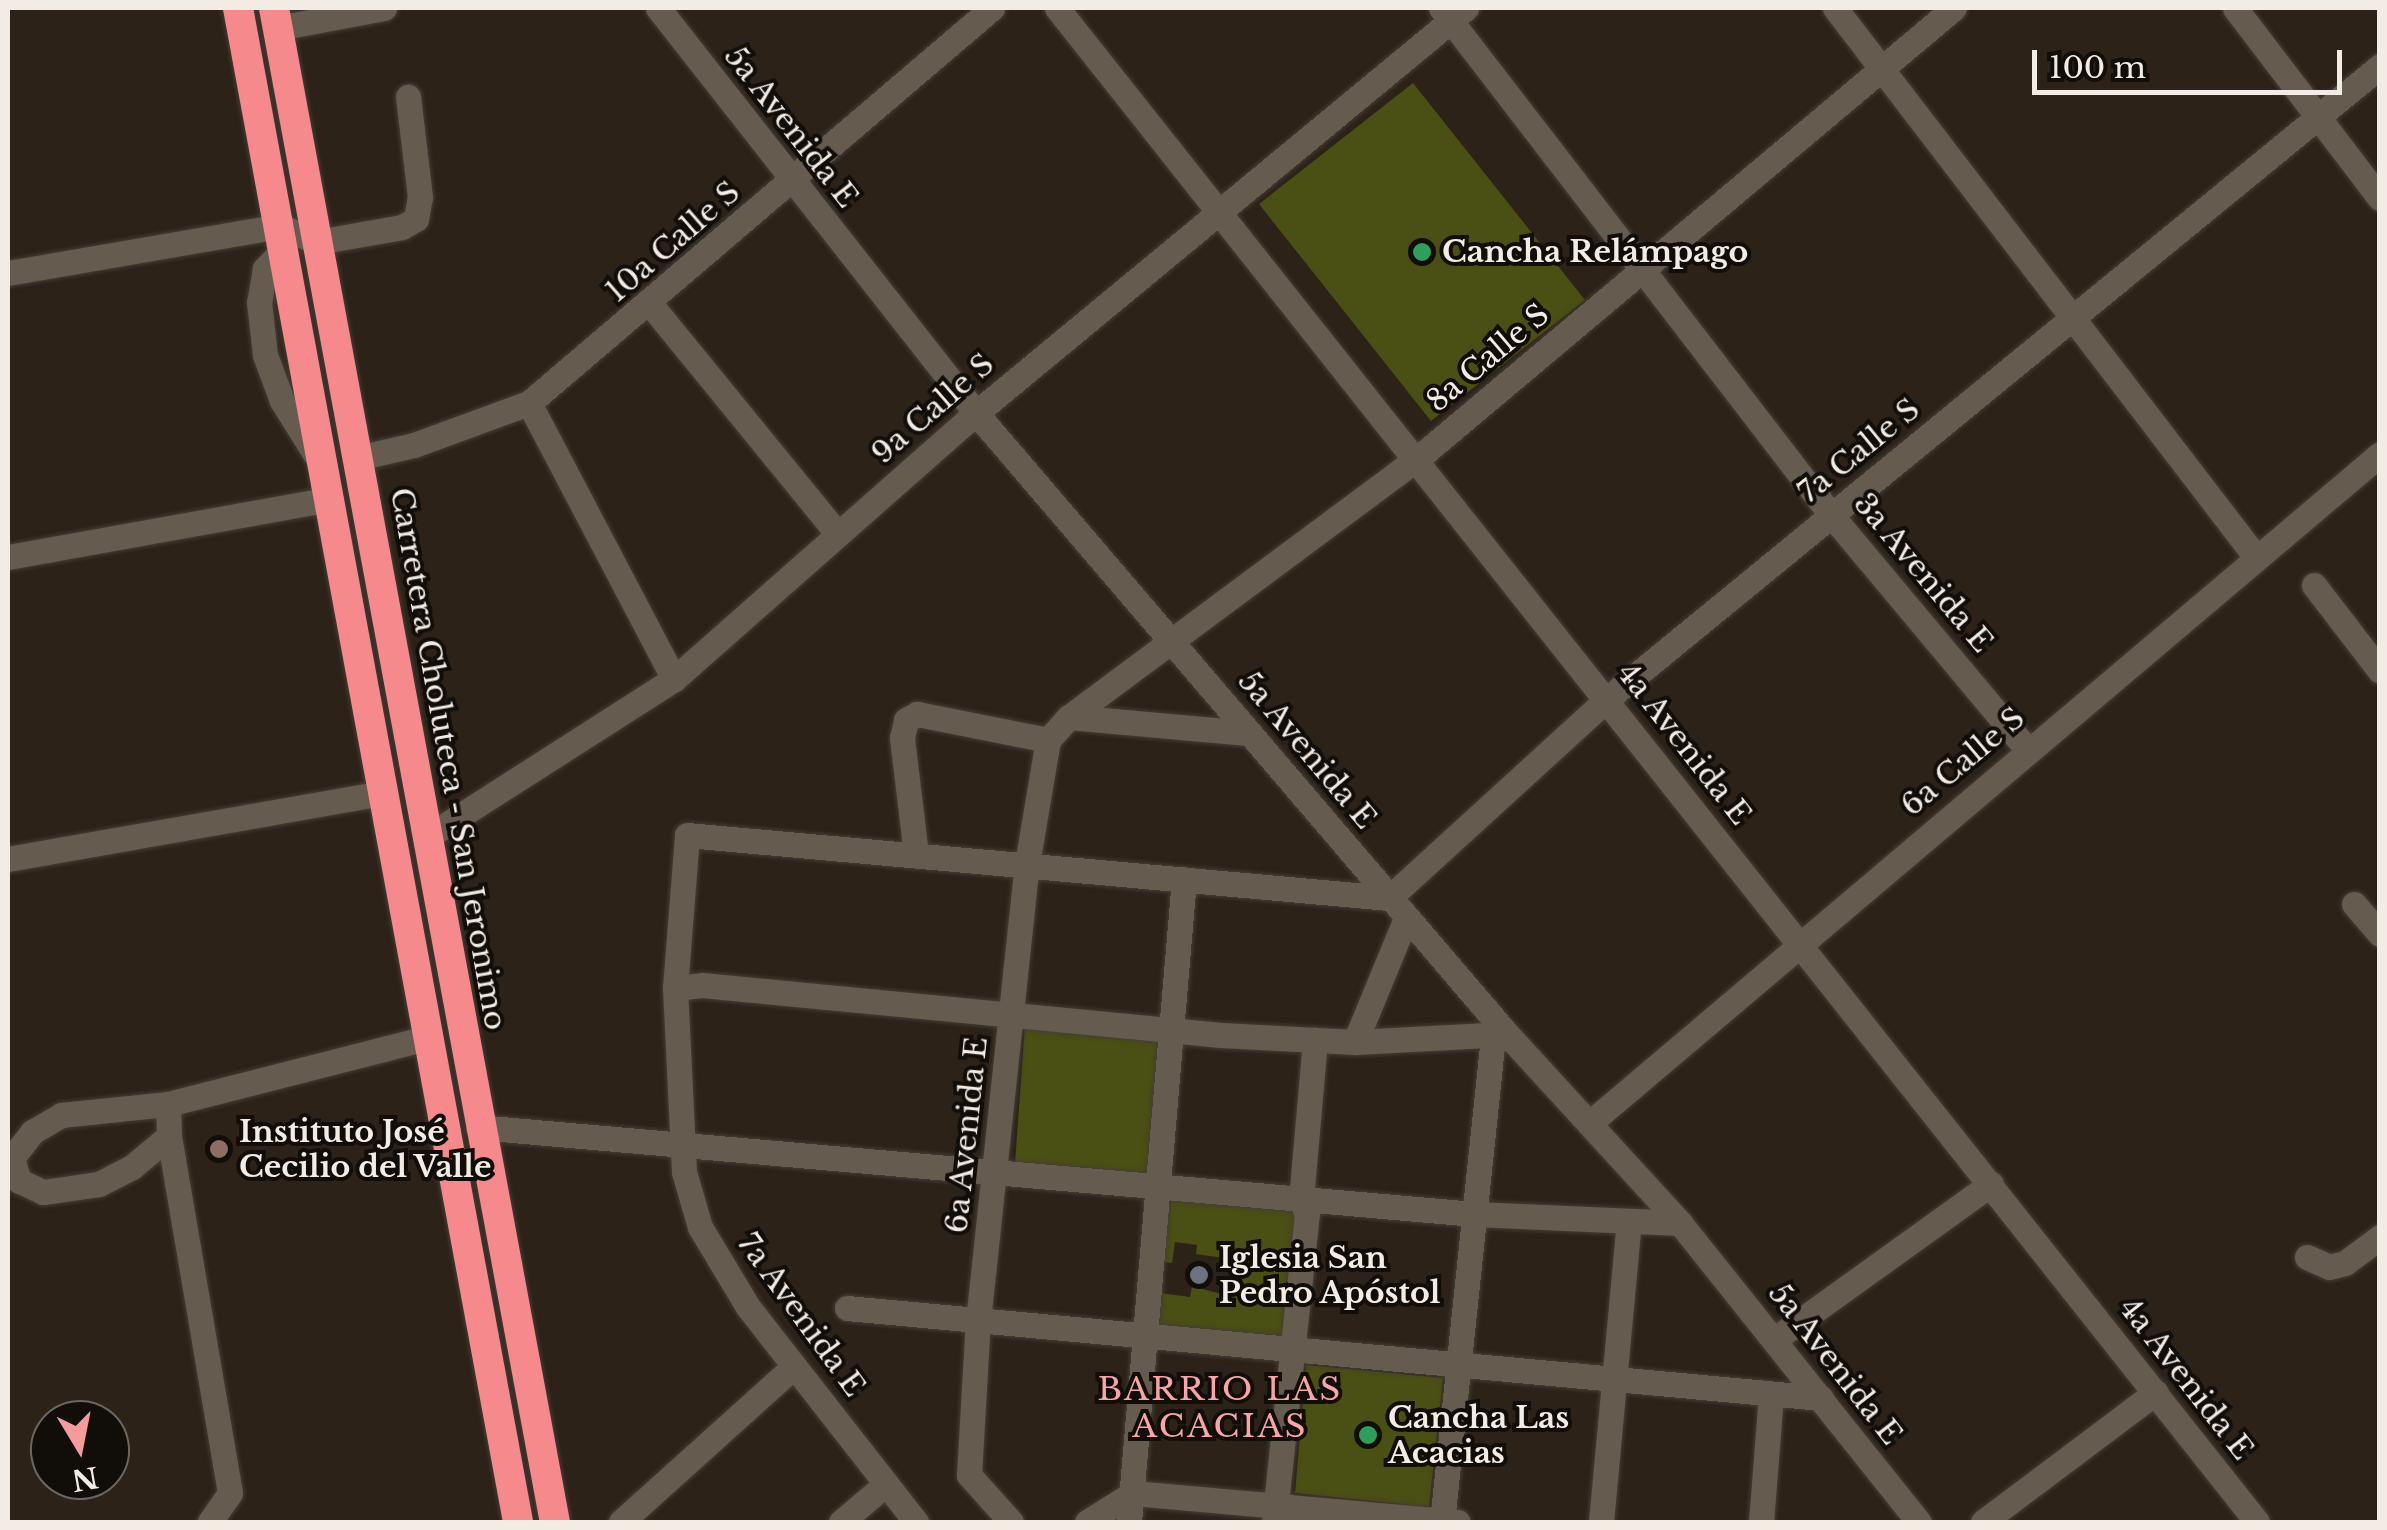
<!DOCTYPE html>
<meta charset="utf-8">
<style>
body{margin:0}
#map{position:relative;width:2387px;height:1530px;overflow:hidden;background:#2c2218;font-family:"Libre Baskerville",serif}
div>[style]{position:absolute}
.green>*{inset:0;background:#4a4f13}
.roads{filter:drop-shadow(0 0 2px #453d35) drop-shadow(0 0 2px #453d35)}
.minor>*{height:25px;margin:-12.5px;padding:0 12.5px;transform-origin:12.5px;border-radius:12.5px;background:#665b4f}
.highway>*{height:30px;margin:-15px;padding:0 15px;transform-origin:15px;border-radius:15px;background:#f6898c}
.dots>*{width:28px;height:28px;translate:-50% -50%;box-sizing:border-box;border:5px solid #110d08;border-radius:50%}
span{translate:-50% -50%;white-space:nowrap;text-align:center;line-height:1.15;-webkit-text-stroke:8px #110d08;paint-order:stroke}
.street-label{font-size:30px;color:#f2ece5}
.poi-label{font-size:30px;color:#f2ece5;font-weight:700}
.left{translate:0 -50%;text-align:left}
.neighbourhood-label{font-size:32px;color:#f9a5a6;letter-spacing:2.5px}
.frame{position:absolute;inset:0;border:10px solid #f2ece5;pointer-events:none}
.north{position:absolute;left:30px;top:1400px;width:100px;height:100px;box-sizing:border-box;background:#110d08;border:2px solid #6b6660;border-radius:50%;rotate:170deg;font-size:28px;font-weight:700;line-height:40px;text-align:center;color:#f2ece5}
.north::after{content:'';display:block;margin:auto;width:35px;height:45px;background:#f59b9c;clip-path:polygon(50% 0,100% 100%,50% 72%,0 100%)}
.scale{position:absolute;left:2032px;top:50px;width:310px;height:45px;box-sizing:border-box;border:5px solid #f2ece5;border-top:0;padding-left:12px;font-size:30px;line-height:35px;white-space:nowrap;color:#f2ece5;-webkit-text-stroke:8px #110d08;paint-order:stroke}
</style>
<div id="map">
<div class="green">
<i style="clip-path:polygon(1413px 83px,1585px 300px,1431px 421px,1259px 204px)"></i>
<i style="clip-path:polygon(1025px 1025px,1162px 1039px,1151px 1174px,1015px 1163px)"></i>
<i style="clip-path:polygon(1162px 1191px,1288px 1202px,1297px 1215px,1288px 1347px,1149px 1333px,1153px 1292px,1190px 1297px,1192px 1286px,1221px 1294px,1222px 1288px,1240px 1290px,1245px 1261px,1196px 1254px,1197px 1245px,1175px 1242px,1172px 1263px,1156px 1261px)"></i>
<i style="clip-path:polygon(1306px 1365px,1443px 1378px,1429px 1507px,1295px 1493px)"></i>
</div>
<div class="roads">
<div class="minor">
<i style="left:658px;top:8px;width:515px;rotate:51.86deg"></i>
<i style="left:976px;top:413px;width:817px;rotate:49.47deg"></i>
<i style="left:1507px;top:1034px;width:256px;rotate:47.5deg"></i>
<i style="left:1680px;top:1223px;width:383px;rotate:51.4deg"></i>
<i style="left:1057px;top:8px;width:1932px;rotate:51.6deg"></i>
<i style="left:1441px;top:8px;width:641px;rotate:52.42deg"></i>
<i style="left:1832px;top:516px;width:305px;rotate:50.1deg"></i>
<i style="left:1835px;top:8px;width:690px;rotate:52.53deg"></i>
<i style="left:2235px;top:8px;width:239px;rotate:52.7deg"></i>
<i style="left:278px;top:28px;width:108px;rotate:-10.7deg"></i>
<i style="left:284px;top:249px;width:28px;rotate:134deg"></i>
<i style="left:265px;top:269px;width:34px;rotate:100deg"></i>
<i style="left:259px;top:302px;width:53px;rotate:83.5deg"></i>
<i style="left:265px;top:355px;width:49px;rotate:69.7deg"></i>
<i style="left:282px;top:401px;width:66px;rotate:58deg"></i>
<i style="left:8px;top:273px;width:276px;rotate:-9.8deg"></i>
<i style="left:280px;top:226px;width:40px;rotate:23.4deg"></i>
<i style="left:317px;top:242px;width:86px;rotate:-10deg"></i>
<i style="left:402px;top:227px;width:16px;rotate:-30deg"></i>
<i style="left:416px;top:219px;width:22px;rotate:-80deg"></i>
<i style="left:420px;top:197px;width:101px;rotate:-96.8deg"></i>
<i style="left:651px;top:305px;width:296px;rotate:50.8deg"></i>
<i style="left:529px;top:403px;width:312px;rotate:62.3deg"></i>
<i style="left:357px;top:458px;width:58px;rotate:-12.8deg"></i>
<i style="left:414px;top:445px;width:122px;rotate:-20.1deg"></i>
<i style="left:529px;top:403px;width:609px;rotate:-40.47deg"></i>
<i style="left:8px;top:557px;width:328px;rotate:-10.2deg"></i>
<i style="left:2314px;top:585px;width:108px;rotate:52.5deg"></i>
<i style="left:1069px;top:717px;width:182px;rotate:5.1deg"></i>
<i style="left:1048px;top:740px;width:31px;rotate:-48deg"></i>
<i style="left:1069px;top:717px;width:433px;rotate:-36.6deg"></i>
<i style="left:1417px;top:459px;width:701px;rotate:-40.03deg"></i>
<i style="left:427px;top:837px;width:293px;rotate:-32.6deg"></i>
<i style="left:674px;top:679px;width:402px;rotate:-41.4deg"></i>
<i style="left:976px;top:413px;width:636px;rotate:-39.57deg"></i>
<i style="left:916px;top:854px;width:117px;rotate:-96.9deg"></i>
<i style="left:902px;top:738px;width:18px;rotate:-77deg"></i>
<i style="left:906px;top:720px;width:13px;rotate:-29deg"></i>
<i style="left:917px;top:714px;width:134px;rotate:11.2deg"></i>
<i style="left:8px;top:859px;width:382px;rotate:-10deg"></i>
<i style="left:2354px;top:904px;width:40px;rotate:49deg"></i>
<i style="left:675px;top:988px;width:27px;rotate:-6deg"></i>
<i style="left:702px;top:985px;width:521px;rotate:5.5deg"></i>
<i style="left:1221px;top:1035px;width:134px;rotate:3deg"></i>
<i style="left:1355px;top:1042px;width:152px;rotate:-3deg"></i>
<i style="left:1355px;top:1042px;width:134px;rotate:-67.6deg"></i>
<i style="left:168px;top:1104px;width:32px;rotate:88deg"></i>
<i style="left:169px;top:1136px;width:48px;rotate:140deg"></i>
<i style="left:132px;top:1167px;width:37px;rotate:153deg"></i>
<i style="left:99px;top:1184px;width:57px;rotate:171.9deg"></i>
<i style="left:43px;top:1192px;width:26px;rotate:-155deg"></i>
<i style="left:19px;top:1181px;width:24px;rotate:-107deg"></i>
<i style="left:12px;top:1158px;width:33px;rotate:-52deg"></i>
<i style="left:32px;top:1132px;width:34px;rotate:-30deg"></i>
<i style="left:61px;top:1115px;width:108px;rotate:-5.9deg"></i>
<i style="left:168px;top:1104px;width:270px;rotate:-14.3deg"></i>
<i style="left:1591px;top:1122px;width:1034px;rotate:-40.25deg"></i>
<i style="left:478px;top:1127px;width:1001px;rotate:4.99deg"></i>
<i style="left:1475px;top:1214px;width:205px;rotate:2.5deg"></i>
<i style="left:169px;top:1136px;width:362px;rotate:80.3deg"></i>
<i style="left:230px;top:1493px;width:35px;rotate:125deg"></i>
<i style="left:2307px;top:1257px;width:24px;rotate:24deg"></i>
<i style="left:2329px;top:1267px;width:16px;rotate:-14deg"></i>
<i style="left:2345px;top:1263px;width:44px;rotate:-36.6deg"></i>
<i style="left:847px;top:1308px;width:978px;rotate:5.28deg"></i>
<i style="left:1775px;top:1339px;width:266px;rotate:-35.7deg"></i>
<i style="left:1133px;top:1493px;width:326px;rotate:5.1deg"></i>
<i style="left:621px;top:1522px;width:233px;rotate:-42deg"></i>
<i style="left:841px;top:1522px;width:59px;rotate:-40.2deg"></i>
<i style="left:916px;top:1522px;width:273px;rotate:-128deg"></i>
<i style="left:748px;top:1307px;width:93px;rotate:-121deg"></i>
<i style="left:700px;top:1227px;width:57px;rotate:-106.2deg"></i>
<i style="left:684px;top:1172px;width:184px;rotate:-92.8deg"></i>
<i style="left:675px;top:988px;width:153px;rotate:-85.5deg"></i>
<i style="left:687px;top:835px;width:705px;rotate:5.13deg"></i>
<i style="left:1389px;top:898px;width:295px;rotate:-42.4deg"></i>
<i style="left:1607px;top:699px;width:999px;rotate:-39.31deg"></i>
<i style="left:1011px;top:1522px;width:63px;rotate:-131.8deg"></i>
<i style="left:969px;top:1475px;width:154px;rotate:-86.7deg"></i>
<i style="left:978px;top:1321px;width:460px;rotate:-83.9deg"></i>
<i style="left:1027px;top:864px;width:126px;rotate:-80.4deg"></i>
<i style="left:1087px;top:1522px;width:54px;rotate:-32.2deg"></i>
<i style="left:1129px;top:1522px;width:645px;rotate:-85.11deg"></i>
<i style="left:1274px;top:1522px;width:310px;rotate:-83.9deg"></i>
<i style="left:1307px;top:1214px;width:15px;rotate:-113deg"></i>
<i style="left:1301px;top:1200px;width:161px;rotate:-85deg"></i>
<i style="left:1442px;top:1522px;width:490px;rotate:-84deg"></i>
<i style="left:1601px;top:1522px;width:300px;rotate:-84.7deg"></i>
<i style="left:1761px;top:1522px;width:128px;rotate:-85.5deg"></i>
<i style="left:1983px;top:1522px;width:216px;rotate:-36.9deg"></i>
</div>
<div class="highway">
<i style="left:238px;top:8px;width:1540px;rotate:79.52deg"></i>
<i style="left:274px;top:8px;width:1540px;rotate:79.49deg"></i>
</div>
</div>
<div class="dots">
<i style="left:1422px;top:252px;background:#2e9e5b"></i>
<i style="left:219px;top:1149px;background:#8d6e63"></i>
<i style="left:1199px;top:1275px;background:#6b7280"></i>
<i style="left:1368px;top:1435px;background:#2e9e5b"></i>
</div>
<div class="street-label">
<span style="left:791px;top:127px;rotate:52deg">5a Avenida E</span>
<span style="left:673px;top:242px;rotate:-41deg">10a Calle S</span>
<span style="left:1488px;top:358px;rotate:-40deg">8a Calle S</span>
<span style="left:933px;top:409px;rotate:-41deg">9a Calle S</span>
<span style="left:1859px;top:451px;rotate:-39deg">7a Calle S</span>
<span style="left:1923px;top:573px;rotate:50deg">3a Avenida E</span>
<span style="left:1684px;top:744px;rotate:52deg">4a Avenida E</span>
<span style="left:1307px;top:750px;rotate:50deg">5a Avenida E</span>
<span style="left:448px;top:759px;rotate:80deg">Carretera Choluteca - San Jeronimo</span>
<span style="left:1963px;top:762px;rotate:-40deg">6a Calle S</span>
<span style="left:967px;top:1135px;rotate:-84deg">6a Avenida E</span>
<span style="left:801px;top:1315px;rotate:54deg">7a Avenida E</span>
<span style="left:1835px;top:1364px;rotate:52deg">5a Avenida E</span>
<span style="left:2186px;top:1379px;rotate:52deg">4a Avenida E</span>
</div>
<div class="poi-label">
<span class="left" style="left:1442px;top:252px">Cancha Relámpago</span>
<span class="left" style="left:239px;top:1149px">Instituto José<br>Cecilio del Valle</span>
<span class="left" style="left:1219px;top:1275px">Iglesia San<br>Pedro Apóstol</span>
<span class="left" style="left:1388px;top:1435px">Cancha Las<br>Acacias</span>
</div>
<div class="neighbourhood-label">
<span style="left:1220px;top:1408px">BARRIO LAS<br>ACACIAS</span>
</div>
<div class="frame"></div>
<div class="north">N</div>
<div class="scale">100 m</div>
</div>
